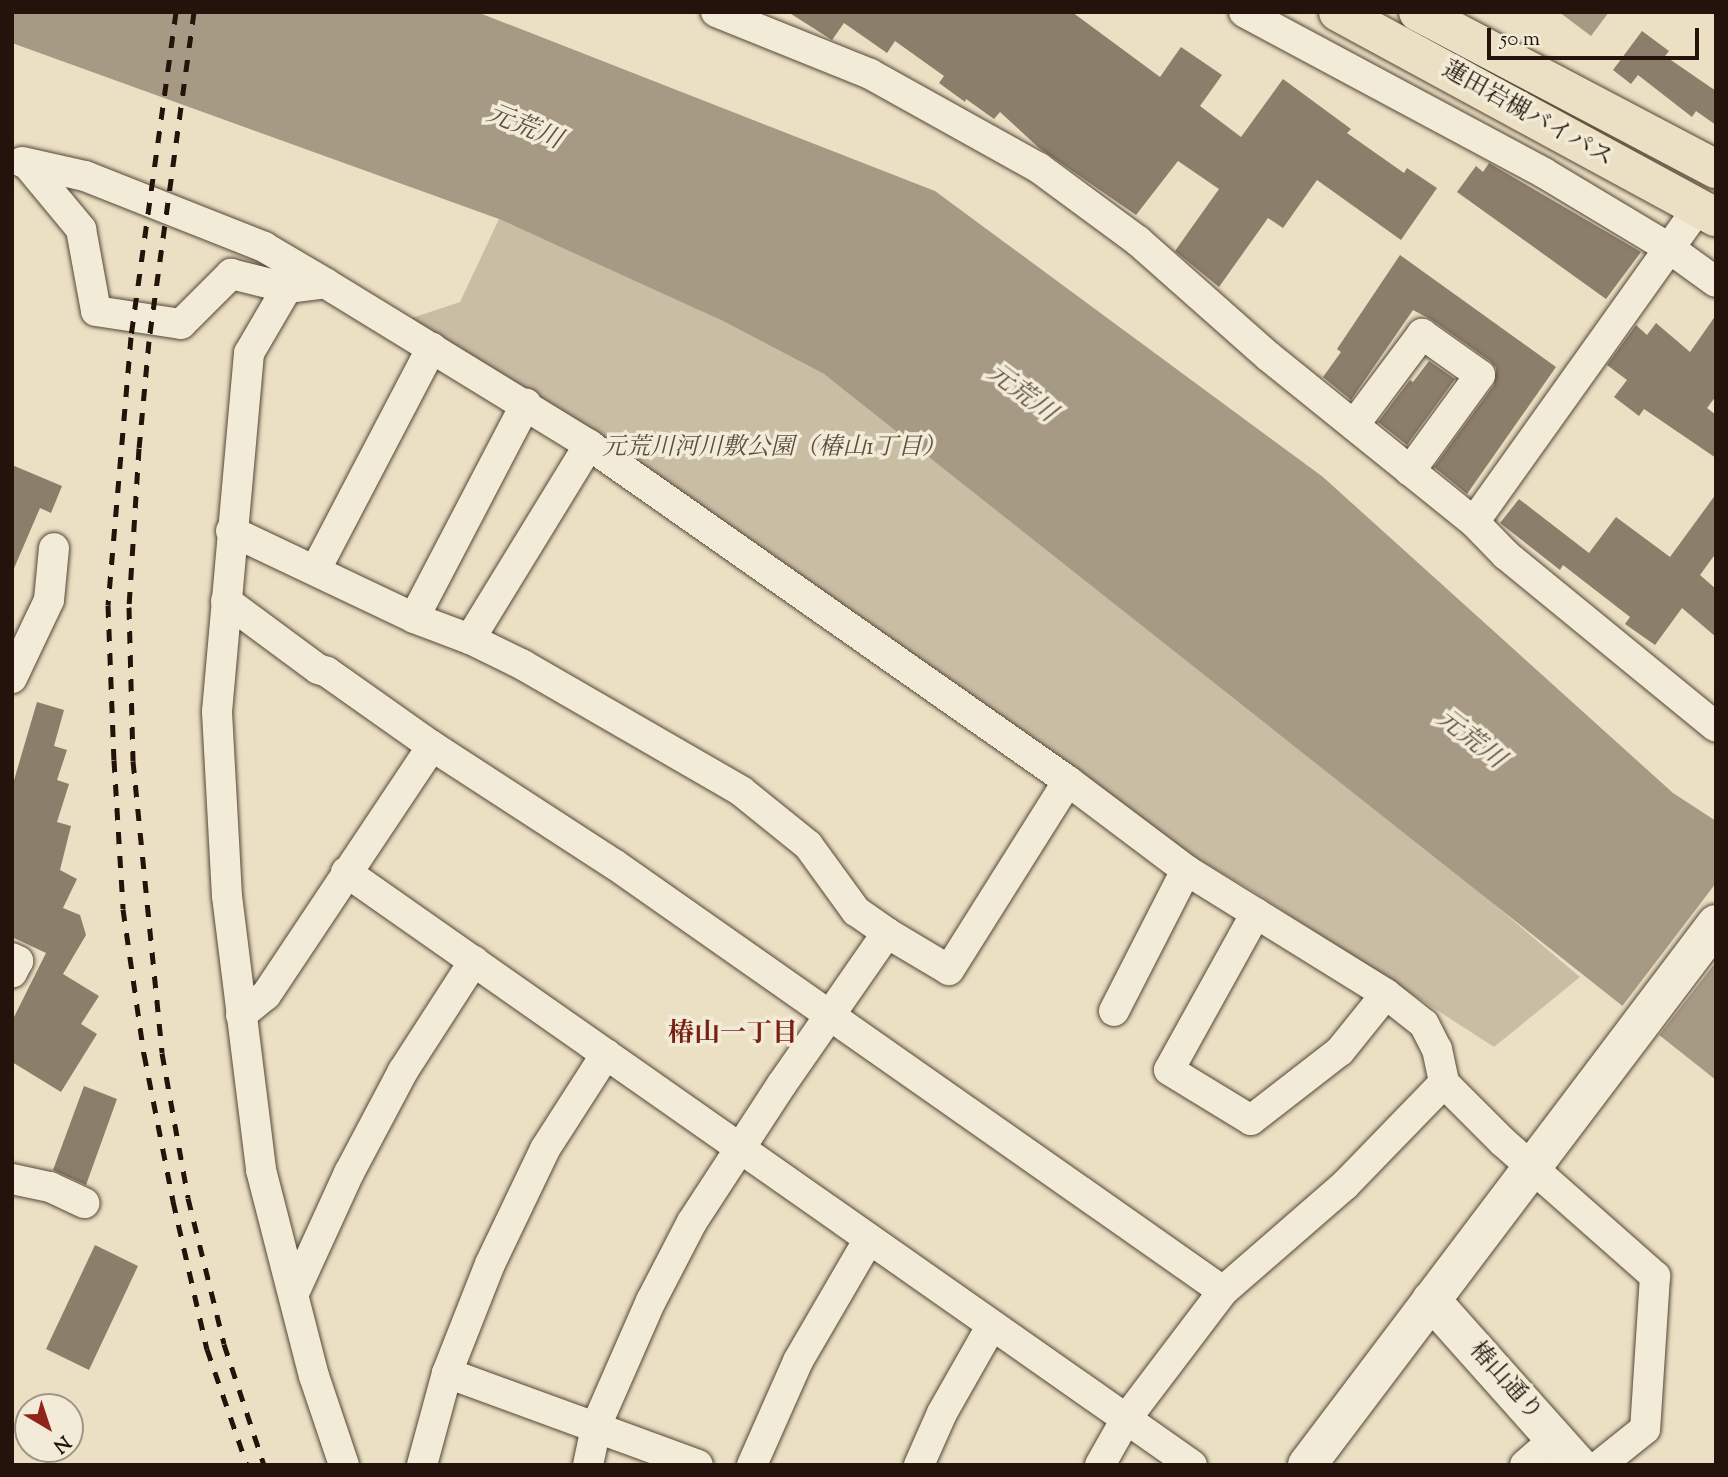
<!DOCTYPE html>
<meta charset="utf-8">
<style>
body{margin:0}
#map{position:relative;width:1728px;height:1477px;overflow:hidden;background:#ebe0c3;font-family:"Sorts Mill Goudy","Noto Serif JP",serif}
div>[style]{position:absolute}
.green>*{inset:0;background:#c9bda4}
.water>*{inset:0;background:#a79a84}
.pier>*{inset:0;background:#ebe0c3}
.building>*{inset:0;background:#8b7e6a}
.roads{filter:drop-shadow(0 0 2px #564638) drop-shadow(0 0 2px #564638)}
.street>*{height:30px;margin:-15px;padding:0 15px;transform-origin:15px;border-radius:15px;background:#f2ebd8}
.secondary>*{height:38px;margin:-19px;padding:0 19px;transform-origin:19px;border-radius:19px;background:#f2ebd8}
.highway>*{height:38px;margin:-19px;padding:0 19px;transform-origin:19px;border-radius:19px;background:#ebe0c3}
.rail>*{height:5px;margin-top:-2.5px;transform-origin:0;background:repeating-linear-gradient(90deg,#24130a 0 12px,transparent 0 24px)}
span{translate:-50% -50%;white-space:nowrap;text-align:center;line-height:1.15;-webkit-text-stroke:7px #f2ebd8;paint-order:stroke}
.street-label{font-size:24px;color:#24130a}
.park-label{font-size:24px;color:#5e4e40;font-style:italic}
.water-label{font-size:26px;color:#5f5041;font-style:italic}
.neighbourhood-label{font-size:26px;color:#7a1f14;font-weight:700}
.frame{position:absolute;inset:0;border:14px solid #24130a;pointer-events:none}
.north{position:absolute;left:14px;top:1393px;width:70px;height:70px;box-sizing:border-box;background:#f2ebd8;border:2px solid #a09586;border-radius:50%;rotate:141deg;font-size:19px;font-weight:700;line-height:28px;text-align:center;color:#24130a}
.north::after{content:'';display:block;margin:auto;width:24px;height:32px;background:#8f2418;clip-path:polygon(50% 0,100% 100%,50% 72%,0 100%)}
.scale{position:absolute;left:1487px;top:28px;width:212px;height:32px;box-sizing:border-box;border:4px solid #24130a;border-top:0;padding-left:9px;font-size:21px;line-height:24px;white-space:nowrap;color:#24130a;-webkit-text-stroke:5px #f2ebd8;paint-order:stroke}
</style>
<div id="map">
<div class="green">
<i style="clip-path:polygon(499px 219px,704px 311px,824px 374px,1174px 643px,1386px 813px,1580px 977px,1494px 1047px,1248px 888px,1164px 839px,409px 319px,460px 302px)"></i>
</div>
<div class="water">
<i style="clip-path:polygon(12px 12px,477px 12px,935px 191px,1323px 477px,1673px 793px,1716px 821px,1716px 1080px,824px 374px,721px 320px,499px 219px,12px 43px)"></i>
<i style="clip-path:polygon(1559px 12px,1609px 12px,1591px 36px)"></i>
</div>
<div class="pier">
<i style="clip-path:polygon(1716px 883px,1716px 962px,1657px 1038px,1620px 1009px)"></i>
</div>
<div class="building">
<i style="clip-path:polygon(788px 12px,1072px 12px,1160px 77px,1181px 47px,1222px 75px,1200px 106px,1241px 137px,1283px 79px,1351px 129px,1347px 133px,1404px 173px,1407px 168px,1437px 188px,1401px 240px,1317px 180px,1283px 228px,1268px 218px,1219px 287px,1175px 251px,1219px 189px,1178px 161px,1136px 215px,1039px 148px,1000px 112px,994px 119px,966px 99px,965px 102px,939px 83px,944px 76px,895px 41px,887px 53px,844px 23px,832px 40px)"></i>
<i style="clip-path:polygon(1642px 31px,1669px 51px,1665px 56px,1716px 91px,1716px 125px,1696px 111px,1692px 117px,1638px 75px,1631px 84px,1613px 70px)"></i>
<i style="clip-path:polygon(1489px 163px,1641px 252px,1606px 299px,1457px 192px,1476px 166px,1483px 172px)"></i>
<i style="clip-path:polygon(1400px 255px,1556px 367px,1467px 494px,1434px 467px,1494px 385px,1496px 368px,1490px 361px,1432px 320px,1413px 310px,1351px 400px,1323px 377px,1341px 352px,1337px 349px)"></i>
<i style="clip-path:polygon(1716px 315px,1716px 396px,1707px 408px,1716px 415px,1716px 458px,1644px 409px,1639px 416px,1614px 397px,1627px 380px,1607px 365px,1636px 325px,1647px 335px,1656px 323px,1690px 352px)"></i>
<i style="clip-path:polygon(1429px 361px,1455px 379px,1407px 445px,1378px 422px,1410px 380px,1413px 382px)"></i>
<i style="clip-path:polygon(12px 465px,62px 486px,51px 513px,40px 508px,12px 573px)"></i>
<i style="clip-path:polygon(1716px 494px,1716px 553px,1700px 575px,1716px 589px,1716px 637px,1682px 608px,1655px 645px,1625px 624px,1630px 617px,1563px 565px,1560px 570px,1500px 523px,1519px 499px,1589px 553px,1616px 517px,1670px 557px)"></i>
<i style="clip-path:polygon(37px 702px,64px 710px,54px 746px,67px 750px,57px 780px,69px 784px,57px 822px,71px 826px,60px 870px,77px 879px,63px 908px,80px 915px,86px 935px,63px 974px,99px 996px,81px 1024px,97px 1034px,61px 1092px,12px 1062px,12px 1021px,46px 953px,12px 937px,12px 787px)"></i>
<i style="clip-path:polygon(84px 1086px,117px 1099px,86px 1185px,53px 1170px)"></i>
<i style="clip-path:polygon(95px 1245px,138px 1266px,89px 1370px,46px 1349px)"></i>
</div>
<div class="roads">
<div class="street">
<i style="left:716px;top:12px;width:166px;rotate:21.9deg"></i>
<i style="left:870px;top:74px;width:193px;rotate:29.1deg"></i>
<i style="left:1039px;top:168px;width:123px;rotate:36.4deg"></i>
<i style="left:1138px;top:241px;width:174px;rotate:41.5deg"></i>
<i style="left:1268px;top:356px;width:265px;rotate:38.9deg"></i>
<i style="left:1474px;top:522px;width:46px;rotate:45.9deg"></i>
<i style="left:1506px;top:555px;width:271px;rotate:39.3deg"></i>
<i style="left:1244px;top:12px;width:340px;rotate:28.2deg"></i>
<i style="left:1544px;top:173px;width:146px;rotate:31deg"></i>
<i style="left:1669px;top:248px;width:58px;rotate:35.9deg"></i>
<i style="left:22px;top:162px;width:65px;rotate:12.5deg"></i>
<i style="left:85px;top:176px;width:193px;rotate:21.6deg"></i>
<i style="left:264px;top:247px;width:71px;rotate:30.5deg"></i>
<i style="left:27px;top:164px;width:85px;rotate:50.3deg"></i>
<i style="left:81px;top:229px;width:83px;rotate:79.6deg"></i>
<i style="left:96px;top:311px;width:86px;rotate:8.7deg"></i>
<i style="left:181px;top:324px;width:71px;rotate:-45deg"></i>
<i style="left:231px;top:274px;width:58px;rotate:14deg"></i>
<i style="left:287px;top:288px;width:38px;rotate:-7deg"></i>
<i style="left:325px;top:283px;width:310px;rotate:31.5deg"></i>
<i style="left:589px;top:445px;width:585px;rotate:35.05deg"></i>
<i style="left:1068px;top:781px;width:148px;rotate:37deg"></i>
<i style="left:1186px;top:870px;width:235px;rotate:31.8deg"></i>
<i style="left:1386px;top:994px;width:48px;rotate:38.3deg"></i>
<i style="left:1424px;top:1024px;width:28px;rotate:63deg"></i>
<i style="left:1437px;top:1049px;width:35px;rotate:78deg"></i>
<i style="left:1444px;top:1083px;width:83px;rotate:45deg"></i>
<i style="left:1503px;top:1142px;width:203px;rotate:41.4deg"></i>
<i style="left:1655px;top:1276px;width:153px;rotate:93.7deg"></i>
<i style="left:1645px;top:1429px;width:58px;rotate:141.3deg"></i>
<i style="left:287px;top:288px;width:75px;rotate:120.3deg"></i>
<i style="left:249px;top:353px;width:360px;rotate:95.1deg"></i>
<i style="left:217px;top:712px;width:184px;rotate:86.9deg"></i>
<i style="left:227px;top:896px;width:276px;rotate:82.9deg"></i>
<i style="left:261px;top:1170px;width:213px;rotate:75.6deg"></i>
<i style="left:314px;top:1376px;width:94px;rotate:71.4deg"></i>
<i style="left:1354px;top:425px;width:114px;rotate:-53.2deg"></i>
<i style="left:1422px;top:334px;width:71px;rotate:35.3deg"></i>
<i style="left:1480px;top:375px;width:119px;rotate:126.1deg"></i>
<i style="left:1474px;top:522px;width:386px;rotate:-54.5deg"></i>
<i style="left:231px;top:531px;width:203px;rotate:25.4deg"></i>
<i style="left:414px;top:618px;width:60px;rotate:20.6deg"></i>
<i style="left:470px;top:639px;width:59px;rotate:26.1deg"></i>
<i style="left:523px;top:665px;width:252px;rotate:30deg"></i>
<i style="left:741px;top:791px;width:86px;rotate:38.9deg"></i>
<i style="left:808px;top:845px;width:82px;rotate:54deg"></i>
<i style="left:856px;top:911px;width:38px;rotate:35deg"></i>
<i style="left:316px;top:569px;width:250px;rotate:-62.4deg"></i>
<i style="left:226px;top:601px;width:114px;rotate:36.5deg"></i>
<i style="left:318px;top:669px;width:9px;rotate:18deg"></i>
<i style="left:327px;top:672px;width:128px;rotate:35.2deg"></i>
<i style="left:432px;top:746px;width:217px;rotate:33deg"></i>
<i style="left:614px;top:864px;width:744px;rotate:35.04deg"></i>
<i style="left:414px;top:618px;width:242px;rotate:-62.4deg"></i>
<i style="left:470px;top:639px;width:228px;rotate:-58.5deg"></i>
<i style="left:12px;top:678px;width:86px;rotate:-64.6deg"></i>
<i style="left:49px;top:600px;width:52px;rotate:-84.5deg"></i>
<i style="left:346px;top:872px;width:1033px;rotate:35.03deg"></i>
<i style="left:1256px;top:913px;width:179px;rotate:119deg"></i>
<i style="left:1169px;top:1070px;width:96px;rotate:31.4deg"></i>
<i style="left:1251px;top:1120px;width:113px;rotate:-37.8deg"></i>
<i style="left:1340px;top:1051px;width:73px;rotate:-51.1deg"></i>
<i style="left:12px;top:958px;width:7px;rotate:27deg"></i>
<i style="left:18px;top:961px;width:13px;rotate:117deg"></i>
<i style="left:1114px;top:1011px;width:158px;rotate:-62.9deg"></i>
<i style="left:241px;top:1015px;width:32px;rotate:-39deg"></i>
<i style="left:266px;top:995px;width:299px;rotate:-56.3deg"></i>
<i style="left:12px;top:1179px;width:39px;rotate:12deg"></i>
<i style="left:50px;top:1187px;width:38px;rotate:25deg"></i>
<i style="left:294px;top:1293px;width:132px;rotate:-65.4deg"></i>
<i style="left:349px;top:1173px;width:115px;rotate:-62.1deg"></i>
<i style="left:403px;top:1071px;width:131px;rotate:-57.2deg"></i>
<i style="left:447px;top:1373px;width:267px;rotate:20.1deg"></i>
<i style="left:422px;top:1465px;width:95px;rotate:-74.8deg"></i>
<i style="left:447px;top:1373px;width:117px;rotate:-68.5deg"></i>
<i style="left:490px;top:1264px;width:127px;rotate:-64.4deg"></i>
<i style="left:545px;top:1149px;width:113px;rotate:-57.3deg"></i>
<i style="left:588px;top:1465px;width:40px;rotate:-78deg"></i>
<i style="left:596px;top:1426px;width:137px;rotate:-66.3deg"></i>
<i style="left:651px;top:1301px;width:89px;rotate:-62.6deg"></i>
<i style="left:692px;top:1222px;width:165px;rotate:-56.9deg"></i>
<i style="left:782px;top:1084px;width:184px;rotate:-55.2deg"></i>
<i style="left:887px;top:933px;width:72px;rotate:30.8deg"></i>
<i style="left:949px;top:970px;width:223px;rotate:-57.8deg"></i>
<i style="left:752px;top:1465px;width:114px;rotate:-66.1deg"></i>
<i style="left:798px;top:1361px;width:141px;rotate:-59.8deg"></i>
<i style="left:919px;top:1465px;width:57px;rotate:-66.1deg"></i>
<i style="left:942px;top:1413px;width:101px;rotate:-60.4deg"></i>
<i style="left:1100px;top:1465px;width:53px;rotate:-60.5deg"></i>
<i style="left:1126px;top:1419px;width:161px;rotate:-52.8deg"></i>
<i style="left:1223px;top:1291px;width:162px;rotate:-41deg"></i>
<i style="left:1345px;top:1185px;width:142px;rotate:-45.9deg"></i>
<i style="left:1525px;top:1465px;width:40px;rotate:-41deg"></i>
</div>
<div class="secondary">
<i style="left:1431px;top:1300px;width:221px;rotate:48.3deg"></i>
<i style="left:1307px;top:1465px;width:678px;rotate:-52.91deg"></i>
</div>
<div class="highway">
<i style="left:1338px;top:12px;width:430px;rotate:28.5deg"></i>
<i style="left:1418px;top:12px;width:337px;rotate:27.8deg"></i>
</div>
</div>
<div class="rail">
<i style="left:176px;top:12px;width:328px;rotate:97.9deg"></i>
<i style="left:131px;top:337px;width:269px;rotate:94.9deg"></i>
<i style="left:108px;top:605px;width:155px;rotate:87.8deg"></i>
<i style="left:114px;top:760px;width:149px;rotate:86.5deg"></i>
<i style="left:123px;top:909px;width:147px;rotate:81.8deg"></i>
<i style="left:144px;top:1054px;width:150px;rotate:78.8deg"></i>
<i style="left:173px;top:1201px;width:152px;rotate:77.1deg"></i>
<i style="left:207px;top:1349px;width:123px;rotate:71deg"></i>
<i style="left:194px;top:12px;width:332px;rotate:97.8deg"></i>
<i style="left:149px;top:341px;width:107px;rotate:95.3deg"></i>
<i style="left:139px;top:448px;width:159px;rotate:93.6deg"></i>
<i style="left:129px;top:607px;width:154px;rotate:88.5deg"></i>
<i style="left:133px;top:761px;width:293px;rotate:84.3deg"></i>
<i style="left:162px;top:1053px;width:147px;rotate:79.8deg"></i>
<i style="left:188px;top:1198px;width:150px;rotate:76.1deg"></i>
<i style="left:224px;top:1344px;width:127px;rotate:71.7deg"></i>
</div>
<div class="street-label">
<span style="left:1527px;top:115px;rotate:29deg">蓮田岩槻バイパス</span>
<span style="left:1505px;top:1382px;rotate:48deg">椿山通り</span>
</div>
<div class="park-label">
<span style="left:774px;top:449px">元荒川河川敷公園（椿山1丁目）</span>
</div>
<div class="water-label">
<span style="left:524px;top:128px;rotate:22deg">元荒川</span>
<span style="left:1021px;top:394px;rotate:37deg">元荒川</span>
<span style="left:1470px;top:740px;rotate:38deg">元荒川</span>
</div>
<div class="neighbourhood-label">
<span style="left:733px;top:1035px">椿山一丁目</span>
</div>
<div class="frame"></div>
<div class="north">N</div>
<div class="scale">50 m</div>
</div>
